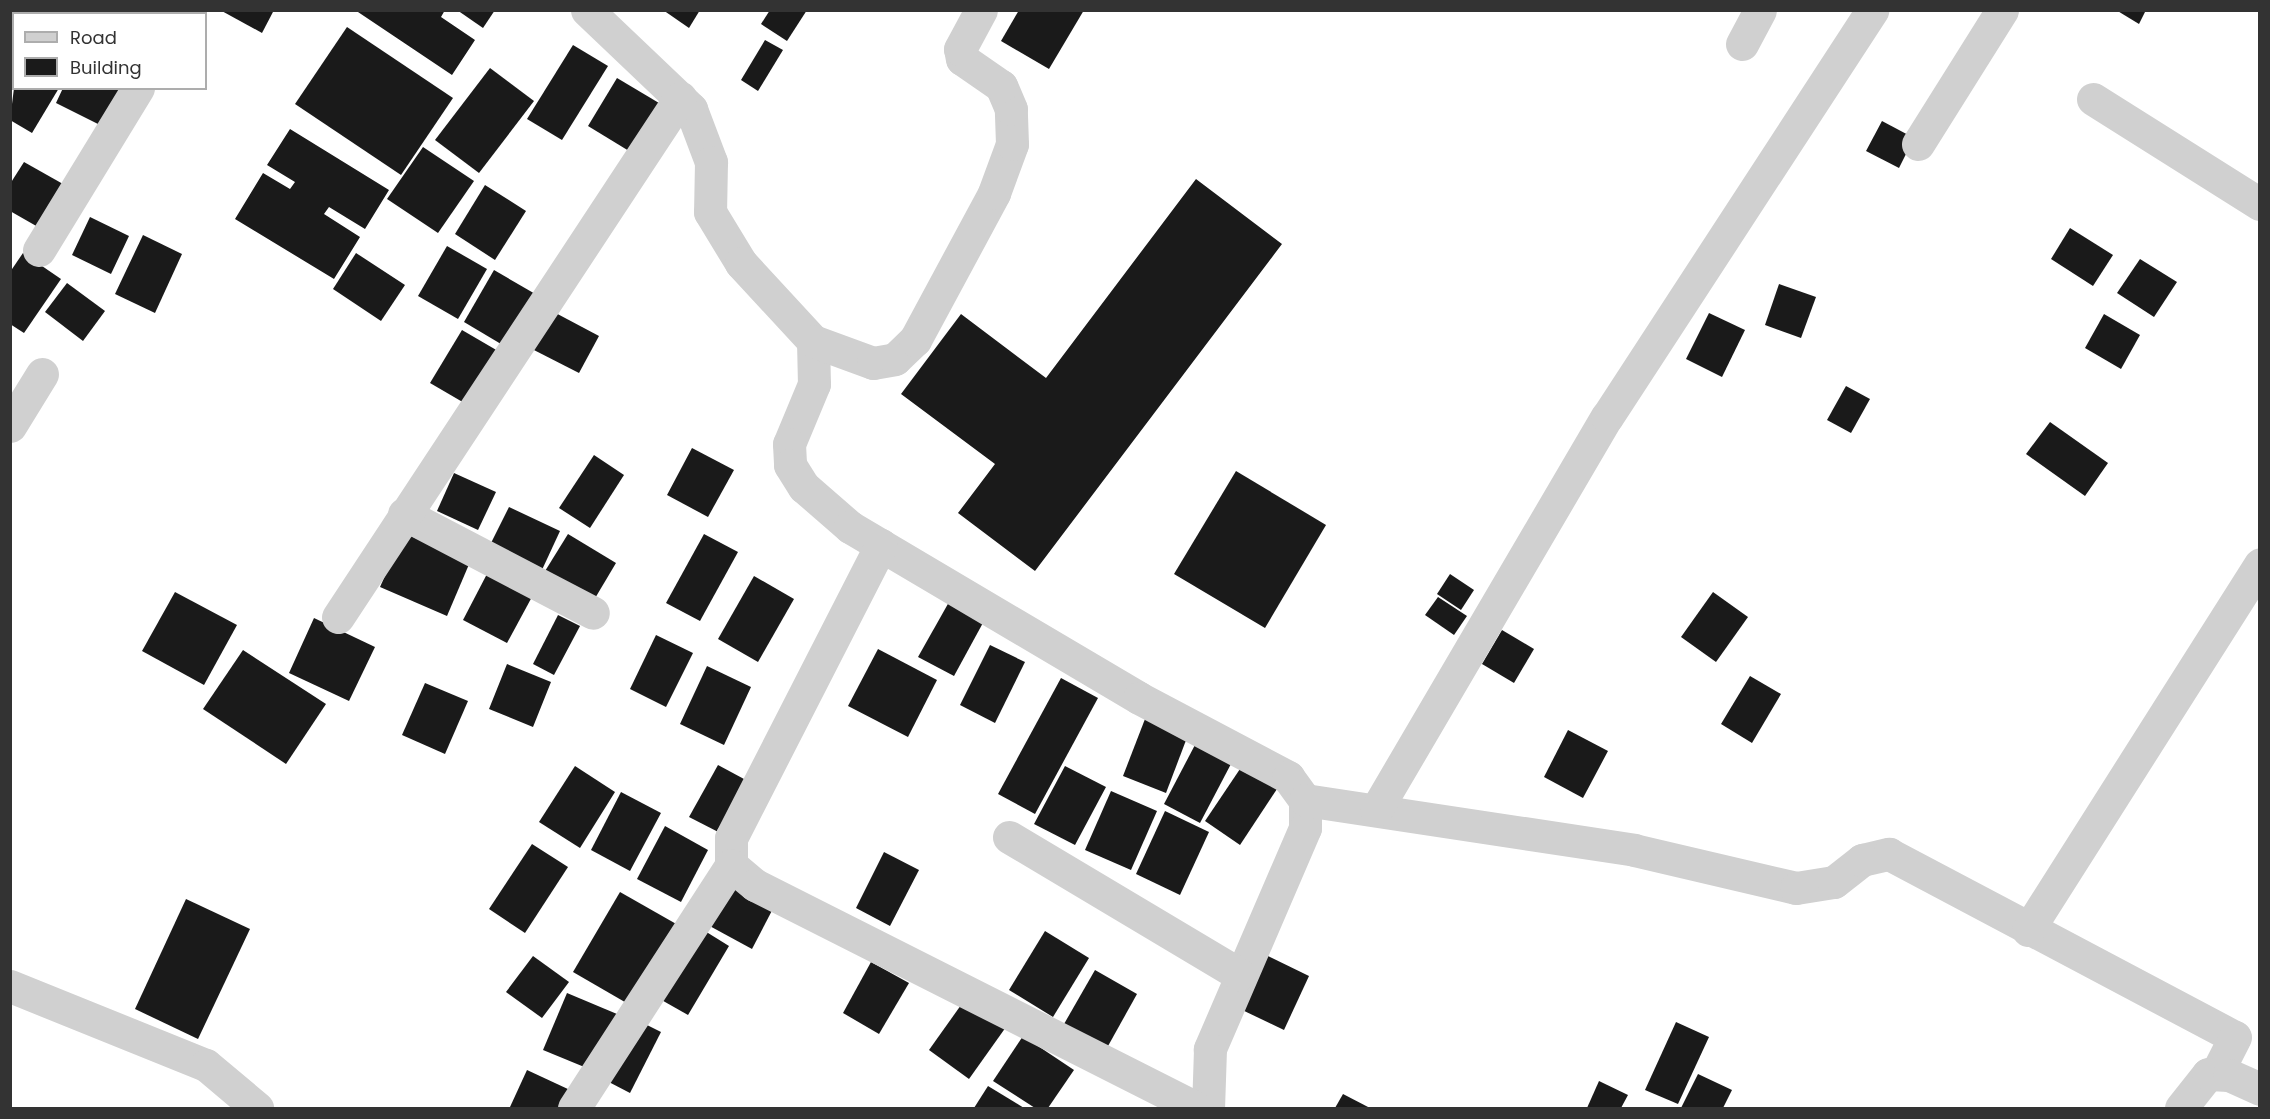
<!DOCTYPE html>
<style>
body{margin:0}
#map{position:relative;width:2270px;height:1119px;overflow:hidden;background:#fff;font-family:Poppins,sans-serif}
div>[style]{position:absolute}
.building>*{inset:0;background:#1a1a1a}
.minor>*{height:33px;margin:-16.5px;padding:0 16.5px;transform-origin:16.5px;border-radius:16.5px;background:#d0d0d0}
span{translate:-50% -50%;white-space:nowrap;text-align:center;line-height:1.15;-webkit-text-stroke:6px #fff;paint-order:stroke}
.frame{position:absolute;inset:0;border:12px solid #333;pointer-events:none}
.legend{position:absolute;left:12px;top:12px;width:195px;height:78px;box-sizing:border-box;background:#fff;border:2px solid #adadad;margin:0;padding:8px 10px;list-style:none;font-size:18px;color:#333}
.legend li{display:flex;align-items:center;gap:12px;height:30px}
.legend b{width:30px;border:2px solid #adadad}
</style>
<div id="map">
<div class="building">
<i style="clip-path:polygon(220px 10px,274px 10px,262px 33px)"></i>
<i style="clip-path:polygon(355px 10px,445px 10px,441px 17px,475px 40px,452px 75px)"></i>
<i style="clip-path:polygon(457px 10px,495px 10px,483px 28px)"></i>
<i style="clip-path:polygon(663px 10px,700px 10px,689px 28px)"></i>
<i style="clip-path:polygon(770px 10px,807px 10px,787px 41px,761px 24px)"></i>
<i style="clip-path:polygon(1019px 10px,1084px 10px,1049px 69px,1001px 41px)"></i>
<i style="clip-path:polygon(2116px 10px,2146px 10px,2139px 24px)"></i>
<i style="clip-path:polygon(347px 27px,453px 98px,401px 175px,295px 104px)"></i>
<i style="clip-path:polygon(765px 40px,783px 50px,758px 91px,741px 80px)"></i>
<i style="clip-path:polygon(573px 45px,608px 66px,562px 140px,527px 119px)"></i>
<i style="clip-path:polygon(490px 68px,534px 101px,479px 173px,435px 140px)"></i>
<i style="clip-path:polygon(617px 78px,659px 103px,629px 151px,588px 126px)"></i>
<i style="clip-path:polygon(14px 88px,59px 88px,32px 133px,10px 120px)"></i>
<i style="clip-path:polygon(63px 88px,124px 88px,104px 127px,56px 103px)"></i>
<i style="clip-path:polygon(1882px 121px,1914px 138px,1899px 168px,1866px 151px)"></i>
<i style="clip-path:polygon(290px 129px,389px 190px,365px 229px,329px 207px,324px 214px,360px 237px,334px 279px,235px 219px,263px 173px,290px 189px,295px 182px,267px 165px)"></i>
<i style="clip-path:polygon(423px 147px,474px 181px,438px 233px,387px 199px)"></i>
<i style="clip-path:polygon(24px 162px,63px 184px,38px 227px,10px 211px,10px 184px)"></i>
<i style="clip-path:polygon(1196px 179px,1282px 244px,1035px 571px,958px 513px,995px 464px,901px 394px,961px 314px,1046px 378px)"></i>
<i style="clip-path:polygon(485px 185px,526px 211px,495px 260px,455px 234px)"></i>
<i style="clip-path:polygon(90px 217px,129px 236px,111px 274px,72px 255px)"></i>
<i style="clip-path:polygon(2070px 228px,2113px 255px,2093px 286px,2051px 259px)"></i>
<i style="clip-path:polygon(143px 235px,182px 254px,155px 313px,115px 294px)"></i>
<i style="clip-path:polygon(447px 246px,487px 269px,458px 319px,418px 296px)"></i>
<i style="clip-path:polygon(23px 253px,61px 279px,24px 333px,10px 324px,10px 272px)"></i>
<i style="clip-path:polygon(356px 253px,405px 285px,381px 321px,333px 289px)"></i>
<i style="clip-path:polygon(2140px 259px,2177px 282px,2154px 317px,2117px 293px)"></i>
<i style="clip-path:polygon(494px 270px,537px 295px,506px 347px,464px 322px)"></i>
<i style="clip-path:polygon(67px 283px,105px 311px,83px 341px,45px 312px)"></i>
<i style="clip-path:polygon(1779px 284px,1816px 297px,1801px 338px,1765px 325px)"></i>
<i style="clip-path:polygon(550px 310px,599px 336px,579px 373px,530px 348px)"></i>
<i style="clip-path:polygon(1709px 313px,1745px 330px,1722px 377px,1686px 359px)"></i>
<i style="clip-path:polygon(2104px 314px,2140px 335px,2121px 369px,2085px 348px)"></i>
<i style="clip-path:polygon(462px 330px,498px 351px,466px 404px,430px 383px)"></i>
<i style="clip-path:polygon(1846px 386px,1870px 399px,1851px 433px,1827px 420px)"></i>
<i style="clip-path:polygon(2050px 422px,2108px 463px,2085px 496px,2026px 454px)"></i>
<i style="clip-path:polygon(692px 448px,734px 470px,708px 517px,667px 495px)"></i>
<i style="clip-path:polygon(594px 455px,624px 475px,590px 528px,559px 508px)"></i>
<i style="clip-path:polygon(1236px 471px,1326px 525px,1265px 628px,1174px 574px)"></i>
<i style="clip-path:polygon(454px 473px,496px 492px,478px 530px,437px 511px)"></i>
<i style="clip-path:polygon(509px 507px,560px 531px,541px 572px,489px 547px)"></i>
<i style="clip-path:polygon(404px 533px,470px 562px,447px 616px,380px 587px)"></i>
<i style="clip-path:polygon(568px 534px,616px 563px,591px 605px,542px 576px)"></i>
<i style="clip-path:polygon(704px 534px,738px 552px,700px 621px,666px 603px)"></i>
<i style="clip-path:polygon(488px 572px,533px 595px,507px 643px,463px 620px)"></i>
<i style="clip-path:polygon(1450px 574px,1474px 590px,1461px 610px,1437px 594px)"></i>
<i style="clip-path:polygon(754px 576px,794px 599px,758px 662px,718px 639px)"></i>
<i style="clip-path:polygon(175px 592px,237px 625px,204px 685px,142px 651px)"></i>
<i style="clip-path:polygon(1713px 592px,1748px 617px,1716px 662px,1681px 637px)"></i>
<i style="clip-path:polygon(1438px 597px,1467px 616px,1454px 635px,1425px 615px)"></i>
<i style="clip-path:polygon(949px 602px,984px 621px,954px 676px,918px 657px)"></i>
<i style="clip-path:polygon(558px 615px,580px 626px,554px 675px,533px 664px)"></i>
<i style="clip-path:polygon(314px 618px,375px 647px,349px 701px,289px 673px)"></i>
<i style="clip-path:polygon(1502px 630px,1534px 649px,1514px 683px,1482px 664px)"></i>
<i style="clip-path:polygon(656px 635px,693px 653px,666px 707px,630px 689px)"></i>
<i style="clip-path:polygon(990px 645px,1025px 662px,995px 723px,960px 705px)"></i>
<i style="clip-path:polygon(878px 649px,937px 680px,908px 737px,848px 706px)"></i>
<i style="clip-path:polygon(243px 650px,326px 704px,286px 764px,203px 709px)"></i>
<i style="clip-path:polygon(507px 664px,551px 682px,533px 727px,489px 709px)"></i>
<i style="clip-path:polygon(707px 666px,751px 687px,724px 745px,680px 724px)"></i>
<i style="clip-path:polygon(1750px 676px,1781px 694px,1752px 743px,1721px 724px)"></i>
<i style="clip-path:polygon(1061px 678px,1098px 698px,1035px 814px,998px 794px)"></i>
<i style="clip-path:polygon(425px 683px,468px 701px,445px 754px,402px 735px)"></i>
<i style="clip-path:polygon(1145px 719px,1188px 735px,1166px 793px,1123px 776px)"></i>
<i style="clip-path:polygon(1568px 730px,1608px 751px,1583px 798px,1544px 777px)"></i>
<i style="clip-path:polygon(1196px 743px,1232px 762px,1200px 823px,1164px 804px)"></i>
<i style="clip-path:polygon(718px 765px,757px 786px,730px 838px,689px 817px)"></i>
<i style="clip-path:polygon(575px 766px,615px 792px,580px 848px,539px 822px)"></i>
<i style="clip-path:polygon(1065px 766px,1106px 787px,1075px 845px,1034px 824px)"></i>
<i style="clip-path:polygon(1242px 766px,1277px 789px,1240px 845px,1205px 821px)"></i>
<i style="clip-path:polygon(1111px 791px,1157px 811px,1131px 870px,1085px 850px)"></i>
<i style="clip-path:polygon(621px 792px,661px 813px,630px 871px,591px 850px)"></i>
<i style="clip-path:polygon(1165px 811px,1209px 832px,1180px 895px,1136px 874px)"></i>
<i style="clip-path:polygon(665px 826px,708px 850px,681px 902px,637px 879px)"></i>
<i style="clip-path:polygon(532px 844px,568px 867px,525px 933px,489px 909px)"></i>
<i style="clip-path:polygon(884px 852px,919px 870px,890px 926px,856px 908px)"></i>
<i style="clip-path:polygon(732px 877px,777px 901px,752px 949px,706px 924px)"></i>
<i style="clip-path:polygon(620px 892px,678px 925px,630px 1005px,573px 972px)"></i>
<i style="clip-path:polygon(186px 899px,250px 929px,198px 1039px,135px 1009px)"></i>
<i style="clip-path:polygon(700px 928px,729px 946px,688px 1015px,658px 998px)"></i>
<i style="clip-path:polygon(1045px 931px,1089px 958px,1053px 1017px,1009px 990px)"></i>
<i style="clip-path:polygon(1264px 954px,1309px 976px,1284px 1030px,1238px 1008px)"></i>
<i style="clip-path:polygon(533px 956px,569px 982px,542px 1018px,506px 992px)"></i>
<i style="clip-path:polygon(871px 962px,909px 983px,879px 1034px,843px 1013px)"></i>
<i style="clip-path:polygon(1095px 970px,1137px 994px,1103px 1055px,1060px 1031px)"></i>
<i style="clip-path:polygon(567px 993px,617px 1014px,594px 1071px,543px 1050px)"></i>
<i style="clip-path:polygon(966px 998px,1006px 1027px,969px 1079px,929px 1050px)"></i>
<i style="clip-path:polygon(635px 1019px,661px 1032px,630px 1093px,605px 1080px)"></i>
<i style="clip-path:polygon(1676px 1022px,1709px 1037px,1678px 1104px,1645px 1090px)"></i>
<i style="clip-path:polygon(1023px 1036px,1074px 1070px,1048px 1108px,1035px 1108px,993px 1081px)"></i>
<i style="clip-path:polygon(527px 1070px,570px 1090px,562px 1108px,510px 1107px)"></i>
<i style="clip-path:polygon(1698px 1074px,1732px 1090px,1723px 1108px,1681px 1108px)"></i>
<i style="clip-path:polygon(1599px 1081px,1628px 1095px,1621px 1108px,1587px 1108px)"></i>
<i style="clip-path:polygon(988px 1086px,1024px 1108px,974px 1108px)"></i>
<i style="clip-path:polygon(1343px 1094px,1370px 1108px,1335px 1108px)"></i>
</div>
<div class="minor">
<i style="left:587px;top:10px;width:144px;rotate:43.6deg"></i>
<i style="left:691px;top:109px;width:57px;rotate:69.3deg"></i>
<i style="left:711px;top:162px;width:50px;rotate:91.1deg"></i>
<i style="left:710px;top:212px;width:60px;rotate:58.7deg"></i>
<i style="left:741px;top:263px;width:106px;rotate:47.3deg"></i>
<i style="left:813px;top:341px;width:43px;rotate:88.7deg"></i>
<i style="left:814px;top:384px;width:65px;rotate:112.6deg"></i>
<i style="left:789px;top:444px;width:21px;rotate:87deg"></i>
<i style="left:790px;top:465px;width:26px;rotate:58deg"></i>
<i style="left:804px;top:487px;width:61px;rotate:41deg"></i>
<i style="left:850px;top:527px;width:336px;rotate:30.6deg"></i>
<i style="left:1139px;top:698px;width:169px;rotate:27.9deg"></i>
<i style="left:1288px;top:777px;width:29px;rotate:54deg"></i>
<i style="left:1305px;top:800px;width:28px;rotate:90deg"></i>
<i style="left:1305px;top:828px;width:241px;rotate:113.3deg"></i>
<i style="left:1210px;top:1049px;width:59px;rotate:91.9deg"></i>
<i style="left:184px;top:14px;width:4px;rotate:-76deg"></i>
<i style="left:1742px;top:44px;width:38px;rotate:-62deg"></i>
<i style="left:2093px;top:99px;width:197px;rotate:32.2deg"></i>
<i style="left:1918px;top:144px;width:158px;rotate:-57.9deg"></i>
<i style="left:39px;top:250px;width:190px;rotate:-58.6deg"></i>
<i style="left:813px;top:341px;width:64px;rotate:20.1deg"></i>
<i style="left:873px;top:363px;width:22px;rotate:-10deg"></i>
<i style="left:895px;top:359px;width:28px;rotate:-44deg"></i>
<i style="left:915px;top:340px;width:167px;rotate:-61.7deg"></i>
<i style="left:994px;top:193px;width:52px;rotate:-69.8deg"></i>
<i style="left:1012px;top:144px;width:35px;rotate:-92deg"></i>
<i style="left:1011px;top:109px;width:25px;rotate:-113deg"></i>
<i style="left:1001px;top:86px;width:47px;rotate:-145.3deg"></i>
<i style="left:962px;top:59px;width:10px;rotate:-101deg"></i>
<i style="left:960px;top:49px;width:44px;rotate:-61.7deg"></i>
<i style="left:10px;top:426px;width:61px;rotate:-58.4deg"></i>
<i style="left:404px;top:514px;width:213px;rotate:27.6deg"></i>
<i style="left:881px;top:545px;width:329px;rotate:117.1deg"></i>
<i style="left:731px;top:838px;width:27px;rotate:90deg"></i>
<i style="left:731px;top:865px;width:31px;rotate:40deg"></i>
<i style="left:755px;top:885px;width:495px;rotate:26.8deg"></i>
<i style="left:338px;top:617px;width:622px;rotate:-56.62deg"></i>
<i style="left:1305px;top:800px;width:333px;rotate:8.6deg"></i>
<i style="left:1634px;top:850px;width:166px;rotate:13.2deg"></i>
<i style="left:1796px;top:888px;width:38px;rotate:-9deg"></i>
<i style="left:1834px;top:882px;width:36px;rotate:-38deg"></i>
<i style="left:1862px;top:860px;width:28px;rotate:-13deg"></i>
<i style="left:1889px;top:854px;width:391px;rotate:27.9deg"></i>
<i style="left:2235px;top:1037px;width:39px;rotate:117deg"></i>
<i style="left:1376px;top:810px;width:456px;rotate:-59.6deg"></i>
<i style="left:1607px;top:417px;width:486px;rotate:-56.9deg"></i>
<i style="left:1009px;top:837px;width:268px;rotate:30.8deg"></i>
<i style="left:2028px;top:930px;width:433px;rotate:-57.6deg"></i>
<i style="left:10px;top:986px;width:211px;rotate:22deg"></i>
<i style="left:206px;top:1065px;width:67px;rotate:40.1deg"></i>
<i style="left:574px;top:1108px;width:289px;rotate:-57.1deg"></i>
<i style="left:2181px;top:1108px;width:43px;rotate:-51.5deg"></i>
<i style="left:2208px;top:1074px;width:21px;rotate:3deg"></i>
<i style="left:2229px;top:1075px;width:34px;rotate:24deg"></i>
</div>
<div class="frame"></div>
<ul class="legend">
<li><b style="height:8px;background:#d0d0d0"></b>Road</li>
<li><b style="height:16px;background:#1a1a1a"></b>Building</li>
</ul>
</div>
